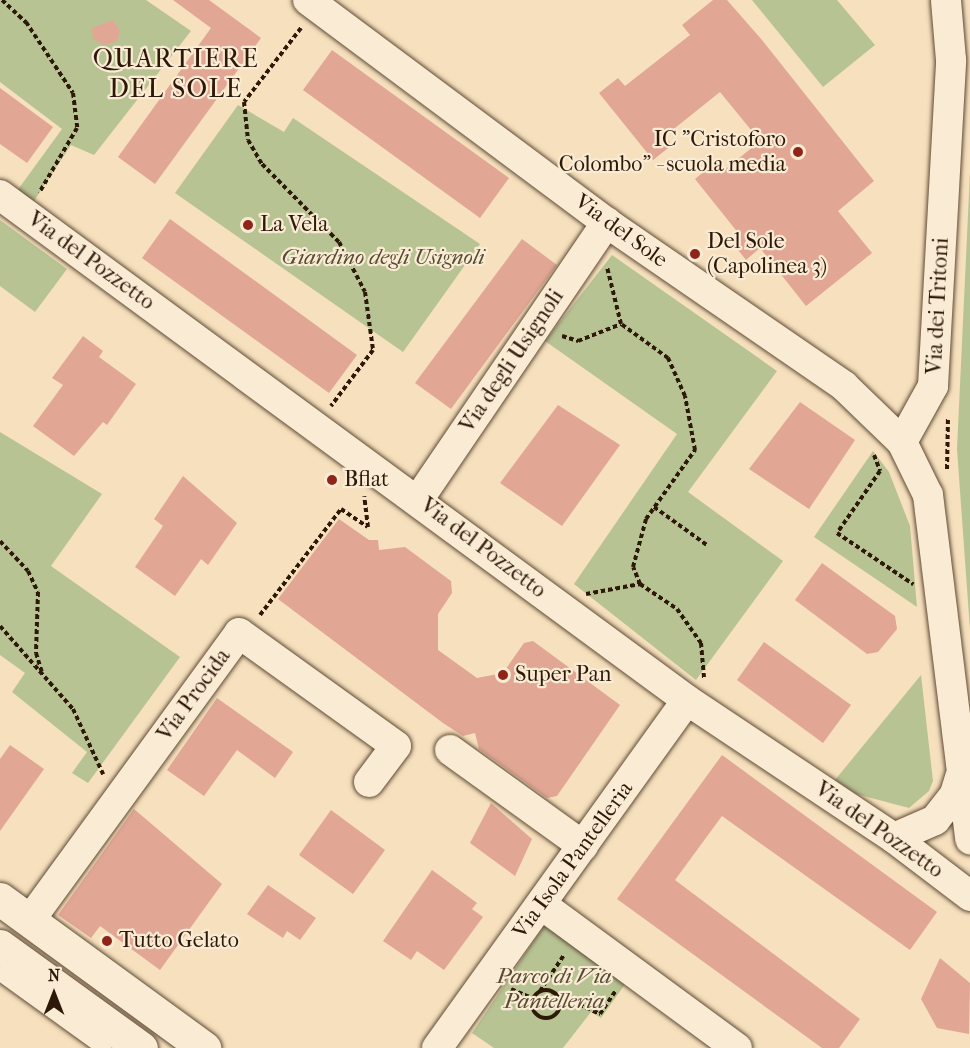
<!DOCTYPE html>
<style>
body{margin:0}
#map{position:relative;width:970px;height:1048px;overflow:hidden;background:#f6e0bd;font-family:"IM FELL French Canon",serif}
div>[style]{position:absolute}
.green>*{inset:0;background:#b8c394}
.building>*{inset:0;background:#e2a695}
.path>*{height:4px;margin-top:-2px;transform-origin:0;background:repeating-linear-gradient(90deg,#2e1909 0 4.5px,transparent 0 7.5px)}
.path>.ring{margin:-2px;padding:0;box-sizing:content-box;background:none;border:4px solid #2e1909;border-radius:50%}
.roads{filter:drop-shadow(0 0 2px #604b36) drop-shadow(0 0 2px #604b36)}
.lane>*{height:15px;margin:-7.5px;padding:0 7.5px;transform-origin:7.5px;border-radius:7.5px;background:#f9ebd4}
.street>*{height:30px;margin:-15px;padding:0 15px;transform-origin:15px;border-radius:15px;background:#f9ebd4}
.secondary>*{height:33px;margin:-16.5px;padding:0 16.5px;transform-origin:16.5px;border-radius:16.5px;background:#f9ebd4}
.dots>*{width:16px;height:16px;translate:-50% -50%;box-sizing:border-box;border:3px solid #f9ebd4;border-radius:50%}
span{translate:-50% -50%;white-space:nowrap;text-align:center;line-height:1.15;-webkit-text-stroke:4.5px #f9ebd4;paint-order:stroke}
.poi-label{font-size:22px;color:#2e1909}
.right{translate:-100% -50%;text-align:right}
.left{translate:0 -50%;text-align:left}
.street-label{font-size:22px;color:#2e1909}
.park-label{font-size:22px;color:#574c33;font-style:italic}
.quarter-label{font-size:26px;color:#2e1909;letter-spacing:1.5px}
.north{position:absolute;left:24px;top:964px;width:60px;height:60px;-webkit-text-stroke:4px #f9ebd4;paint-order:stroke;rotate:0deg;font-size:16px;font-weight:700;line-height:24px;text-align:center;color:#2e1909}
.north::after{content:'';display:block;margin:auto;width:21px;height:27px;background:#2e1909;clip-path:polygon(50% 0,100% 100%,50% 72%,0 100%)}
</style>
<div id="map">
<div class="green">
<i style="clip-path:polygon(0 0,146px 0,191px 31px,94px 155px,71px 145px,30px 207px,14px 195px,62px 129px,0 82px)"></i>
<i style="clip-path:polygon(752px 0,837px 0,875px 45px,823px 87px)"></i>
<i style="clip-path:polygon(238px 105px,284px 132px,293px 118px,480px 244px,403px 352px,175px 193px)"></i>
<i style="clip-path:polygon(970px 172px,970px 630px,957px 449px)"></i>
<i style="clip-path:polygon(0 220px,67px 269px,35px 312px,0 286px)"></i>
<i style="clip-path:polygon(612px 255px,777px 371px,688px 492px,783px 561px,696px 680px,574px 584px,677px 434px,545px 341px)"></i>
<i style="clip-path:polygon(0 432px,102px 494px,51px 566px,180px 657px,88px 783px,72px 773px,87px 752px,12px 692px,25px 673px,0 655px)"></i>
<i style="clip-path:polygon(873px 451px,889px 472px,910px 526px,917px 607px,814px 537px)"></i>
<i style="clip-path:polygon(921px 675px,933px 781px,929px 791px,909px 808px,856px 794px,835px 780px)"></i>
<i style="clip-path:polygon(546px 923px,628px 980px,601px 1018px,591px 1012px,563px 1048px,494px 1048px,472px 1033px)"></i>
</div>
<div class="building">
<i style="clip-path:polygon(173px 0,209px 0,261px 38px,155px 184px,118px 157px,211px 28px)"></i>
<i style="clip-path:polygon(713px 0,727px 0,762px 40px,874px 181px,838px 211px,872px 253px,806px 306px,760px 248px,746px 260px,731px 241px,739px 234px,695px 179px,713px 164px,721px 173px,760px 141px,720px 92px,665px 136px,672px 145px,653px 160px,599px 93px,618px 78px,625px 86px,690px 35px,682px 25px)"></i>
<i style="clip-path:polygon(113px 20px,120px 31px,117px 41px,105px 45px,93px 39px,92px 28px)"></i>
<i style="clip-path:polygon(332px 50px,509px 178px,480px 218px,303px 90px)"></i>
<i style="clip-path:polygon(0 88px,53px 127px,27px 163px,0 144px)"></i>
<i style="clip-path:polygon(170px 219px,357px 355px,329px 393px,142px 258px)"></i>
<i style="clip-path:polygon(522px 239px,557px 265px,451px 409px,415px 383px)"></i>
<i style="clip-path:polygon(83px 336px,103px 351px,99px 357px,136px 384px,107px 425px,103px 422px,74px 456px,33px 426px,63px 385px,52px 378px)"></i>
<i style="clip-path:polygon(800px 402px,855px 440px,809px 509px,749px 469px)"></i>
<i style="clip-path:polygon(558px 405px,620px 445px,562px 526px,500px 483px)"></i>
<i style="clip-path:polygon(183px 476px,237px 523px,208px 565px,201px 559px,175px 596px,135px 567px,163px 526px,154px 519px)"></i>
<i style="clip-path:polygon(339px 519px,369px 540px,378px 540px,379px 550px,405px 547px,451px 581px,452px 593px,438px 614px,438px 650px,477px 678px,503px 673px,524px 643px,533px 641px,620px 705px,557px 796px,547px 798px,479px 749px,475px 733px,463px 736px,443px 723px,278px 599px)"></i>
<i style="clip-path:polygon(822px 563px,895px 616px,897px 629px,878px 652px,867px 654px,795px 600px)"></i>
<i style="clip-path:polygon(764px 642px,851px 705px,823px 743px,737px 680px)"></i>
<i style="clip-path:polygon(217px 698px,293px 752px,275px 778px,237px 750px,204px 796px,167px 770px)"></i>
<i style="clip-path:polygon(10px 745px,44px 769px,0 831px,0 759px)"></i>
<i style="clip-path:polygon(722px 755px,937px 912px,910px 950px,722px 816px,675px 880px,860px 1019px,839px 1048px,822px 1048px,617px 899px)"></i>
<i style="clip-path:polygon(491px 803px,532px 839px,515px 876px,470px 843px)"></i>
<i style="clip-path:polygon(134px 809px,222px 884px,160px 970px,100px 926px,91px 938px,58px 915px)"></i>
<i style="clip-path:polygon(331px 810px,385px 850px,353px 894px,299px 855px)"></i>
<i style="clip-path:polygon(432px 870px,477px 903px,472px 909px,483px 917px,444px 970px,417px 951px,411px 960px,383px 941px)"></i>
<i style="clip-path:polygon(268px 885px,316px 918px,300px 940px,287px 931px,283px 938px,247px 914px)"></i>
<i style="clip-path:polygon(940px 958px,970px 983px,969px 1034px,937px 1028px,921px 999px)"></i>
</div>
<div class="path">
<i style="left:2px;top:0;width:33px;rotate:43deg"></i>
<i style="left:26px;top:22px;width:85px;rotate:56.5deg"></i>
<i style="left:73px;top:93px;width:35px;rotate:83deg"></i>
<i style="left:77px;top:128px;width:75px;rotate:120.3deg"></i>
<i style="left:301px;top:28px;width:93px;rotate:127.6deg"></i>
<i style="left:244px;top:102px;width:38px;rotate:84deg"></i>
<i style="left:248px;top:140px;width:28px;rotate:60deg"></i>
<i style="left:262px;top:164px;width:110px;rotate:45.4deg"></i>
<i style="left:339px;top:242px;width:56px;rotate:62.5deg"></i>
<i style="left:365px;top:292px;width:59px;rotate:82.1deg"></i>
<i style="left:373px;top:350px;width:70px;rotate:126.9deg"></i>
<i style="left:562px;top:336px;width:17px;rotate:17deg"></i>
<i style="left:578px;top:341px;width:46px;rotate:-21.6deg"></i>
<i style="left:874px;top:455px;width:17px;rotate:69deg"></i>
<i style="left:880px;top:471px;width:75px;rotate:124.7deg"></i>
<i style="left:837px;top:533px;width:92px;rotate:33.9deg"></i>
<i style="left:947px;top:469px;width:52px;rotate:-88.9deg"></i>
<i style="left:654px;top:507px;width:67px;rotate:35.8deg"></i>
<i style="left:0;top:541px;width:41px;rotate:47deg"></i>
<i style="left:28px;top:571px;width:23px;rotate:65deg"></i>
<i style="left:38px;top:592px;width:61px;rotate:91.9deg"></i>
<i style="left:36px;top:653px;width:21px;rotate:73deg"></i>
<i style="left:640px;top:584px;width:45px;rotate:34deg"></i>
<i style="left:677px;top:609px;width:42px;rotate:54.8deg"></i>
<i style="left:701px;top:643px;width:36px;rotate:85deg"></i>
<i style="left:586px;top:594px;width:55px;rotate:-10.5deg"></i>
<i style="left:640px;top:584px;width:18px;rotate:-112deg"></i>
<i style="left:633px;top:567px;width:50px;rotate:-74.8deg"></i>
<i style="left:646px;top:519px;width:85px;rotate:-54.6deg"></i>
<i style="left:695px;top:450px;width:55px;rotate:-100.5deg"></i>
<i style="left:685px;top:396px;width:42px;rotate:-114.1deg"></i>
<i style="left:668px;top:358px;width:58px;rotate:-144.1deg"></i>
<i style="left:621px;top:324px;width:59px;rotate:-103.8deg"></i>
<i style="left:260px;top:615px;width:133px;rotate:-52.6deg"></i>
<i style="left:341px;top:509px;width:32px;rotate:34deg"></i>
<i style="left:368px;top:527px;width:31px;rotate:-97deg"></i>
<i style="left:0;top:626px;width:111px;rotate:48.7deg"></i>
<i style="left:73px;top:709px;width:72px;rotate:65.2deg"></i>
<i style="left:511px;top:989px;width:23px;rotate:23deg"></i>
<i class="ring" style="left:532px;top:990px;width:24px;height:24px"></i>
<i style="left:540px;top:991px;width:43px;rotate:-56.3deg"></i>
<i style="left:552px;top:992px;width:53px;rotate:24.6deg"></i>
<i style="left:600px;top:1014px;width:27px;rotate:-56deg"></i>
</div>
<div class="roads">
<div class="lane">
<i style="left:0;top:973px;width:128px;rotate:35.8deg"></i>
</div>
<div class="street">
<i style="left:308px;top:0;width:380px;rotate:36.7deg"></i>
<i style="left:613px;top:227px;width:280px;rotate:34.5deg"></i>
<i style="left:844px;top:386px;width:81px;rotate:44deg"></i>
<i style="left:902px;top:442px;width:59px;rotate:63.9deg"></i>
<i style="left:928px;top:495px;width:347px;rotate:83deg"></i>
<i style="left:0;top:195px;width:853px;rotate:36.32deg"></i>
<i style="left:687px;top:700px;width:249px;rotate:33.7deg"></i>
<i style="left:894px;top:838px;width:96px;rotate:37.3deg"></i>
<i style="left:902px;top:442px;width:64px;rotate:-61deg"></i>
<i style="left:933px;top:386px;width:326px;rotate:-86.8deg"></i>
<i style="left:951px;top:60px;width:60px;rotate:-94.8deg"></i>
<i style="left:418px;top:500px;width:336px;rotate:-55.8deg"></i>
<i style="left:450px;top:750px;width:164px;rotate:35.8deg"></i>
<i style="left:894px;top:838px;width:45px;rotate:-23.7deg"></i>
<i style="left:935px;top:820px;width:33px;rotate:-52deg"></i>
<i style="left:955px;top:794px;width:17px;rotate:-73deg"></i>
<i style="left:542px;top:905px;width:242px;rotate:36.3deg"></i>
<i style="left:30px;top:920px;width:355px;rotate:-53.9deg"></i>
<i style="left:239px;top:633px;width:193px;rotate:35.7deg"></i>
<i style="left:396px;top:746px;width:45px;rotate:126.9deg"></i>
<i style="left:437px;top:1048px;width:428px;rotate:-54.3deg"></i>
</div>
<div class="secondary">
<i style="left:0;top:899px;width:253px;rotate:36.1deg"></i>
<i style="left:0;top:946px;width:174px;rotate:35.9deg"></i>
</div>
</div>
<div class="dots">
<i style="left:798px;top:152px;background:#8f2418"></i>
<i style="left:248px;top:225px;background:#8f2418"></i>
<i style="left:695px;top:254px;background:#8f2418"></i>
<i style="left:332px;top:480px;background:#8f2418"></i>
<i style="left:503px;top:675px;background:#8f2418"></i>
<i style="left:107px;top:941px;background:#8f2418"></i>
</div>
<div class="poi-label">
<span class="right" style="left:786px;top:152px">IC "Cristoforo<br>Colombo" - scuola media</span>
<span class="left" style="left:260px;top:225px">La Vela</span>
<span class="left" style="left:707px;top:254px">Del Sole<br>(Capolinea 3)</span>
<span class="left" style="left:344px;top:480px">Bflat</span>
<span class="left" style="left:515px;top:675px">Super Pan</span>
<span class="left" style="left:119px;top:941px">Tutto Gelato</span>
</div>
<div class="street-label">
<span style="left:621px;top:231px;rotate:36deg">Via del Sole</span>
<span style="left:91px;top:261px;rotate:36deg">Via del Pozzetto</span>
<span style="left:938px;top:306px;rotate:-87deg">Via dei Tritoni</span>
<span style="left:512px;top:361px;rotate:-56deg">Via degli Usignoli</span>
<span style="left:483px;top:548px;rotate:37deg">Via del Pozzetto</span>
<span style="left:194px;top:695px;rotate:-54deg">Via Procida</span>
<span style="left:879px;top:830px;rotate:35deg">Via del Pozzetto</span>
<span style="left:573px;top:860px;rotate:-54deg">Via Isola Pantelleria</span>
</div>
<div class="park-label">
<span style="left:383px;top:258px">Giardino degli Usignoli</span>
<span style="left:554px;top:989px">Parco di Via<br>Pantelleria</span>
</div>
<div class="quarter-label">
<span style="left:176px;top:74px">QUARTIERE<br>DEL SOLE</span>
</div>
<div class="north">N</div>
</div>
